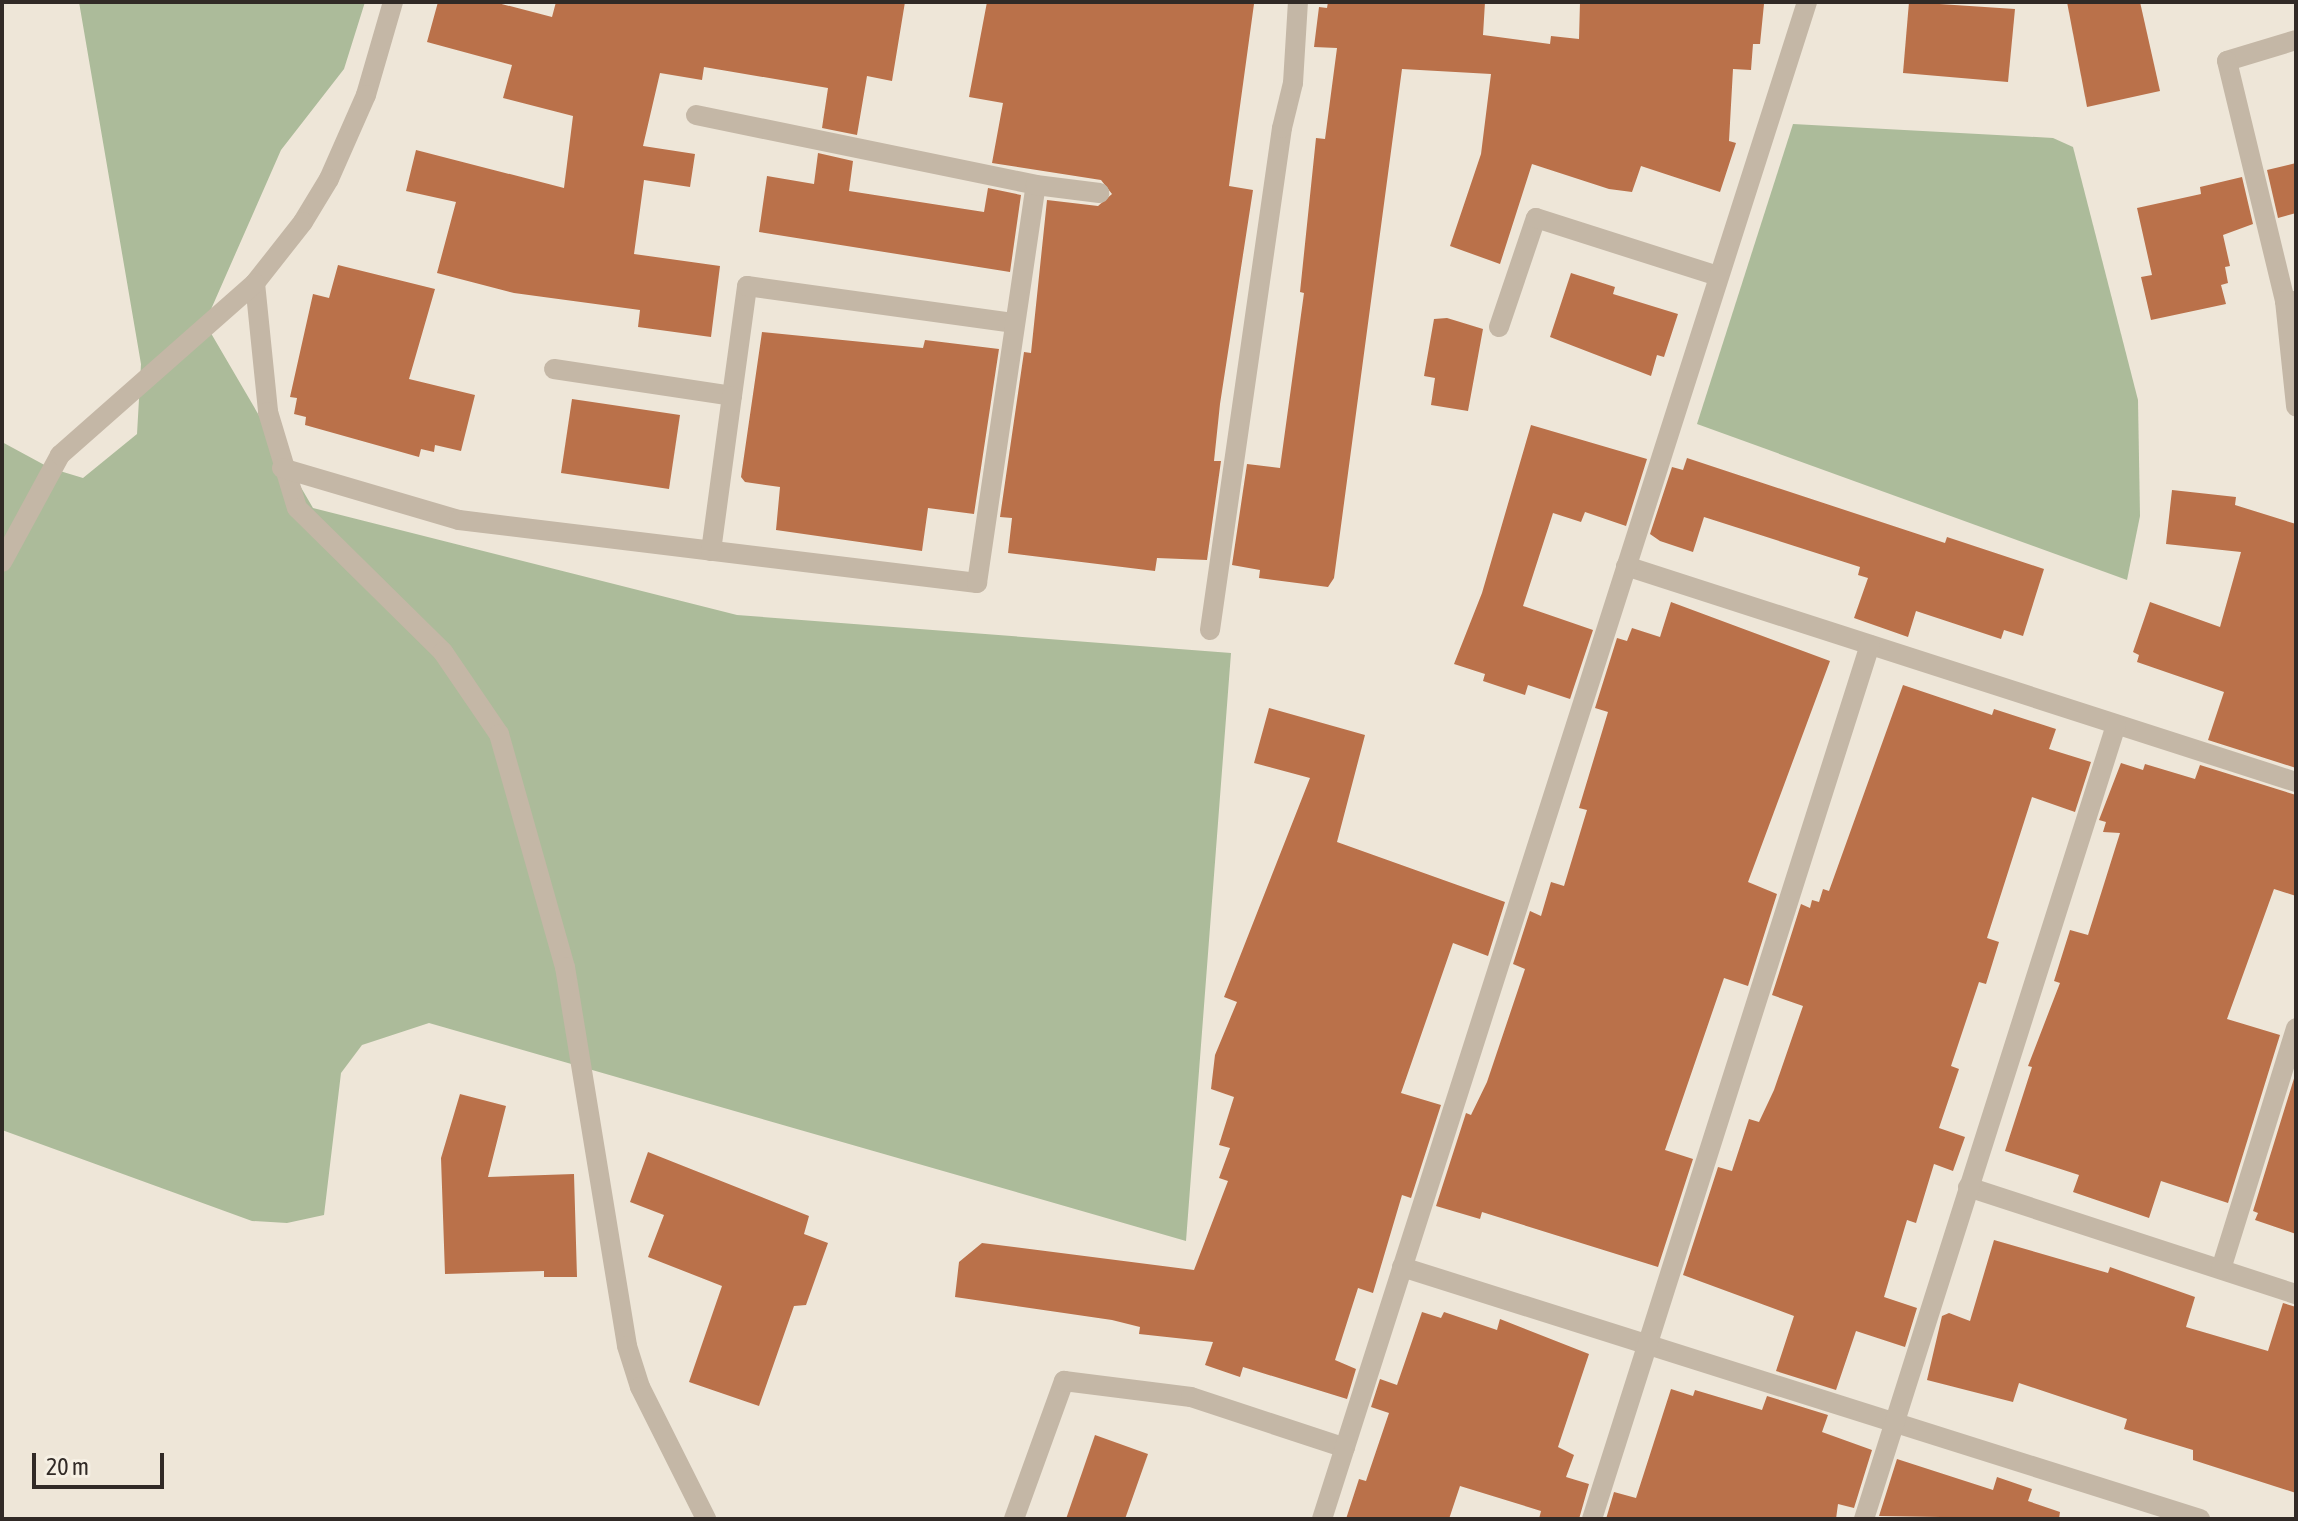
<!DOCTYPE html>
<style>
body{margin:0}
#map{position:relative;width:2298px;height:1521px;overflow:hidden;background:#eee6d8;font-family:"Asap Condensed",sans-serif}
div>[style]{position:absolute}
.green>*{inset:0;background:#acbb9a}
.building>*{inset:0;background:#ba714a}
.minor>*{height:20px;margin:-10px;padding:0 10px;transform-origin:10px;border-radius:10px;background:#c4b7a6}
span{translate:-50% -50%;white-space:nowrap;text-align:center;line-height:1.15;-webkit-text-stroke:7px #f6f0e4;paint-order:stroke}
.frame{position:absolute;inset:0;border:4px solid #312a26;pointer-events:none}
.scale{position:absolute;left:32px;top:1453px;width:132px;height:36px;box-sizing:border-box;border:4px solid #312a26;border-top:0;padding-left:10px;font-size:24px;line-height:28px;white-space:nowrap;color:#312a26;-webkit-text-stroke:6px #f6f0e4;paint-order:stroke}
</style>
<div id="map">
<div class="green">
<i style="clip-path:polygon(79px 2px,365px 2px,344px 69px,281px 150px,205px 323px,313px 508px,737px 615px,1231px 653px,1186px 1241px,429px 1023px,362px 1045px,341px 1073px,324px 1215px,287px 1223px,252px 1221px,2px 1130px,2px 442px,50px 468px,83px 478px,137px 434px,141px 364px)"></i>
<i style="clip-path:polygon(1793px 124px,2053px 138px,2073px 147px,2138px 400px,2140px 516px,2127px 580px,1697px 424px)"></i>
</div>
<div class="building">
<i style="clip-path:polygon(438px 2px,494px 2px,552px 17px,556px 2px,905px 2px,892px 81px,867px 76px,857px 135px,822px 128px,828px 88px,704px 67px,702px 80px,660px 73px,643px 146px,695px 154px,690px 187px,644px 180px,634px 254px,720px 266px,711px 337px,638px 327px,640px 310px,514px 293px,437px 273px,456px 202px,406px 191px,416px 150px,564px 188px,573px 116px,503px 98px,512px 65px,427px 42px)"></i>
<i style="clip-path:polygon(987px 2px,1254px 4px,1229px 186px,1253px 190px,1220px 404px,1214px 461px,1221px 461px,1207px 560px,1157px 558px,1155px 571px,1008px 553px,1012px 518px,1000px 517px,1024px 352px,1031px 353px,1047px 200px,1098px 206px,1112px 194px,1101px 180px,992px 163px,1003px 103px,969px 97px)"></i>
<i style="clip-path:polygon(1328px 2px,1485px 2px,1483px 35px,1550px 44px,1551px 36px,1579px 39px,1580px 2px,1764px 4px,1760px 44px,1753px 44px,1751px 70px,1733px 69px,1729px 141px,1736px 143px,1720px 192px,1641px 166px,1632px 192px,1609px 189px,1532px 164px,1500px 264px,1450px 246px,1481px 154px,1491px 74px,1402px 69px,1334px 578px,1328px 587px,1259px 578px,1260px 570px,1232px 565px,1247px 464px,1280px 468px,1304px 293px,1300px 292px,1316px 138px,1325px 139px,1337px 48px,1314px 47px,1319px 7px,1327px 8px)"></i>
<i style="clip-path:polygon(1909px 2px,2015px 9px,2008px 82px,1903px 73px)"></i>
<i style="clip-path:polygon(2067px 2px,2140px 2px,2160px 91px,2087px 107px)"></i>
<i style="clip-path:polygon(818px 153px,853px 161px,849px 191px,984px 212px,988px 188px,1021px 195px,1010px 272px,759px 232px,767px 176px,814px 184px)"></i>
<i style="clip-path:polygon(2296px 163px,2296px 213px,2278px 218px,2267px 170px)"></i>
<i style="clip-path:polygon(2242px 177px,2253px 224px,2223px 235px,2230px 266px,2225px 267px,2228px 283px,2221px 285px,2226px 304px,2151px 320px,2141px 277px,2152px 275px,2137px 208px,2201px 194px,2200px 187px)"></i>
<i style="clip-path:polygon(338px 265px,435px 289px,409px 379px,475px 395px,461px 451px,435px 445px,434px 452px,421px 449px,419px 457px,305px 425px,306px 417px,294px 414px,297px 398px,290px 397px,313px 294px,329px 298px)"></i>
<i style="clip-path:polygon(1571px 273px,1615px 287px,1613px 294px,1678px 314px,1664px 357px,1657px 355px,1651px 376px,1550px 337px)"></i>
<i style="clip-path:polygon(1447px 318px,1483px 329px,1468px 411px,1431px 405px,1435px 378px,1424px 376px,1434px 319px)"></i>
<i style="clip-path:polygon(762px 332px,923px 348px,925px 340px,999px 349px,974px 514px,928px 508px,922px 551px,776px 530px,780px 487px,745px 482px,741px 477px)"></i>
<i style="clip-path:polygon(572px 399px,680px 415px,669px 489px,561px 473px)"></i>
<i style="clip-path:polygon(1531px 425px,1647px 459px,1626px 526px,1585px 512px,1581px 522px,1553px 513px,1523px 606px,1593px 630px,1570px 699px,1528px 685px,1525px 695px,1483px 681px,1485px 674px,1454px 664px,1482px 593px)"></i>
<i style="clip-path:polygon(1687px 458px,1945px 543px,1947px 537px,2044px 569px,2023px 636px,2004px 630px,2001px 639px,1916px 611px,1908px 637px,1854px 618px,1868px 578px,1858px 575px,1860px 567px,1704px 517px,1693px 552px,1660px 541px,1650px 534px,1672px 467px,1683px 470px)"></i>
<i style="clip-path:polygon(2172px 490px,2236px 497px,2235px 505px,2296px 524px,2296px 768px,2208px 740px,2224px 692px,2137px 662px,2139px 655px,2133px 652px,2150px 602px,2220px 627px,2241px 552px,2166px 544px)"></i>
<i style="clip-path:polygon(1671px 602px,1830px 661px,1748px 882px,1777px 894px,1748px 986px,1724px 978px,1665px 1150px,1693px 1159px,1658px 1267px,1482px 1212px,1480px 1219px,1436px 1206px,1466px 1113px,1471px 1115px,1487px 1082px,1525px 969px,1513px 964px,1530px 911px,1541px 916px,1551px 882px,1564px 886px,1587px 810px,1579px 808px,1608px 712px,1595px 708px,1617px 638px,1627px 641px,1632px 628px,1660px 637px)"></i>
<i style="clip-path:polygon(1903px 685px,1992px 715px,1994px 709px,2056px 729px,2049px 749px,2091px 762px,2075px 812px,2032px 797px,1987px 938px,1999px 942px,1986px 984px,1979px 982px,1951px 1066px,1959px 1069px,1939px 1128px,1965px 1137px,1953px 1171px,1934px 1164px,1916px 1223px,1907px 1220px,1884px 1297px,1917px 1308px,1905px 1347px,1856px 1331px,1836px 1390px,1776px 1371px,1794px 1316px,1683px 1275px,1718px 1167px,1732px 1171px,1749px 1119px,1759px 1122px,1774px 1090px,1803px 1006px,1772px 995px,1801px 904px,1810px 908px,1812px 900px,1819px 902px,1823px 889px,1829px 891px)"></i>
<i style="clip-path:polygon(1269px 708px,1365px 735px,1337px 842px,1505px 902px,1488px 956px,1453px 943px,1401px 1093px,1441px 1105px,1411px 1198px,1402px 1195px,1373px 1293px,1358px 1288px,1335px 1360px,1356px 1369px,1347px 1399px,1243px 1367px,1240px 1377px,1205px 1365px,1213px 1342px,1139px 1334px,1140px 1327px,1112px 1320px,955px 1297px,959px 1262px,982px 1243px,1194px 1270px,1228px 1181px,1219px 1178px,1230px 1148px,1219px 1145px,1234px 1097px,1211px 1089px,1215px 1055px,1237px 1002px,1224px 997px,1310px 778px,1254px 763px)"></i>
<i style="clip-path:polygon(2121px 763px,2143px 770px,2145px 764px,2195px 779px,2200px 765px,2296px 795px,2296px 896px,2274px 889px,2227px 1019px,2280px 1035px,2228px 1203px,2161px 1181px,2149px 1218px,2073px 1192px,2079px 1175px,2005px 1151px,2032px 1067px,2028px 1066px,2060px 983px,2054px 981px,2070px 930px,2088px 935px,2120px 833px,2103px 832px,2106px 822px,2099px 820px)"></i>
<i style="clip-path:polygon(2296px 1072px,2296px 1234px,2255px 1220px,2258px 1213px,2253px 1211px)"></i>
<i style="clip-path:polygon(460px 1094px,506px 1106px,488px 1177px,574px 1174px,577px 1277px,544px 1277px,544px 1271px,445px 1274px,441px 1158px)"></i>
<i style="clip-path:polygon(648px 1152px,809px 1216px,804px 1234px,828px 1243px,806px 1305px,794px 1306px,759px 1406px,689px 1382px,722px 1286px,648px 1257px,664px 1215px,630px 1202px)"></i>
<i style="clip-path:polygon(1994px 1240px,2108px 1273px,2110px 1267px,2195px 1297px,2186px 1327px,2268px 1351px,2283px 1303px,2296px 1307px,2296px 1493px,2193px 1460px,2193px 1450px,2124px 1429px,2127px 1419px,2019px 1383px,2013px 1402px,1927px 1380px,1942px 1316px,1949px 1313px,1970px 1321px)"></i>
<i style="clip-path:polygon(1422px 1312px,1441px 1318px,1444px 1312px,1497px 1330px,1500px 1319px,1589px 1354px,1558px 1447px,1574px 1455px,1566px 1477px,1589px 1484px,1579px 1519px,1539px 1519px,1541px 1511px,1460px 1486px,1449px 1519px,1346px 1519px,1359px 1479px,1366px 1481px,1389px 1413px,1371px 1407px,1380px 1379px,1397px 1385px)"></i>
<i style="clip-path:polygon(1671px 1389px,1693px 1396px,1695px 1390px,1762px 1410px,1767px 1396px,1828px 1415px,1822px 1432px,1872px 1450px,1854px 1508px,1838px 1504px,1836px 1519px,1606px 1519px,1614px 1492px,1636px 1498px)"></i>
<i style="clip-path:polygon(1095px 1435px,1148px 1454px,1125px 1519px,1066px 1519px)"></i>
<i style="clip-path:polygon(1897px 1459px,1993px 1490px,1997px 1477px,2032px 1489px,2028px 1501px,2060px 1512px,2059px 1519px,1879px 1516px)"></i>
</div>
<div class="minor">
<i style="left:393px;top:2px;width:97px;rotate:106.2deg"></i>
<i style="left:366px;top:95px;width:92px;rotate:113.8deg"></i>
<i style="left:329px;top:179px;width:50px;rotate:121.2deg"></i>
<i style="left:303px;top:222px;width:78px;rotate:128.2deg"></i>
<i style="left:255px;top:283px;width:130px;rotate:84.2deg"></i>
<i style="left:268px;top:412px;width:100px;rotate:73.2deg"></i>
<i style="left:297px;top:508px;width:205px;rotate:44.6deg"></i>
<i style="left:443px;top:652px;width:99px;rotate:55.7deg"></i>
<i style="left:499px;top:734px;width:242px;rotate:74.2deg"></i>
<i style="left:565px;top:967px;width:384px;rotate:80.7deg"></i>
<i style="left:627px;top:1346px;width:43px;rotate:72.4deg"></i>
<i style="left:640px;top:1387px;width:148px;rotate:63.4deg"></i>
<i style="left:2296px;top:40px;width:72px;rotate:163.1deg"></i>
<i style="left:2227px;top:61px;width:247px;rotate:76.4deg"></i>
<i style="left:2285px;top:301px;width:11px"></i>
<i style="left:696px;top:115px;width:347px;rotate:11.6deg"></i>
<i style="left:2285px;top:301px;width:106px;rotate:84deg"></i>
<i style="left:1499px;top:327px;width:115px;rotate:-71.3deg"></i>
<i style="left:1536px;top:218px;width:191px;rotate:17.7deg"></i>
<i style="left:554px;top:369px;width:180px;rotate:8.6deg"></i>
<i style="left:732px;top:396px;width:111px;rotate:-82.2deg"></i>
<i style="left:747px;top:286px;width:270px;rotate:7.9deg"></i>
<i style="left:282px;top:468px;width:184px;rotate:16.4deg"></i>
<i style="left:459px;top:520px;width:522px;rotate:6.93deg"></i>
<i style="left:977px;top:583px;width:402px;rotate:-81.6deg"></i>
<i style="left:1036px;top:185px;width:64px;rotate:7.2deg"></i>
<i style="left:711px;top:551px;width:156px;rotate:-82.3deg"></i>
<i style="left:2px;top:562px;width:122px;rotate:-61.5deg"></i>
<i style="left:60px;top:455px;width:260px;rotate:-41.4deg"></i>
<i style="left:1626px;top:566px;width:704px;rotate:17.87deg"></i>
<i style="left:1210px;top:630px;width:507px;rotate:-81.84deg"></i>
<i style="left:1282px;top:128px;width:46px;rotate:-76.3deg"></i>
<i style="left:1293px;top:83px;width:81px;rotate:-86.5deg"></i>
<i style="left:1968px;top:1187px;width:345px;rotate:18.1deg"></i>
<i style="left:1402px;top:1267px;width:837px;rotate:17.53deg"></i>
<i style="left:2221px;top:1269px;width:252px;rotate:-72.7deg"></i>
<i style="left:1014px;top:1519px;width:147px;rotate:-70.1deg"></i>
<i style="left:1064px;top:1381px;width:128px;rotate:7.2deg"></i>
<i style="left:1191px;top:1397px;width:162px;rotate:18.3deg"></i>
<i style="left:1322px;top:1519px;width:1593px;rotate:-72.27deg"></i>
<i style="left:1592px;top:1519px;width:917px;rotate:-72.36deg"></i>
<i style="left:1864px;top:1519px;width:833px;rotate:-72.39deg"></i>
</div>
<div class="frame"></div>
<div class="scale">20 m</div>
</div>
